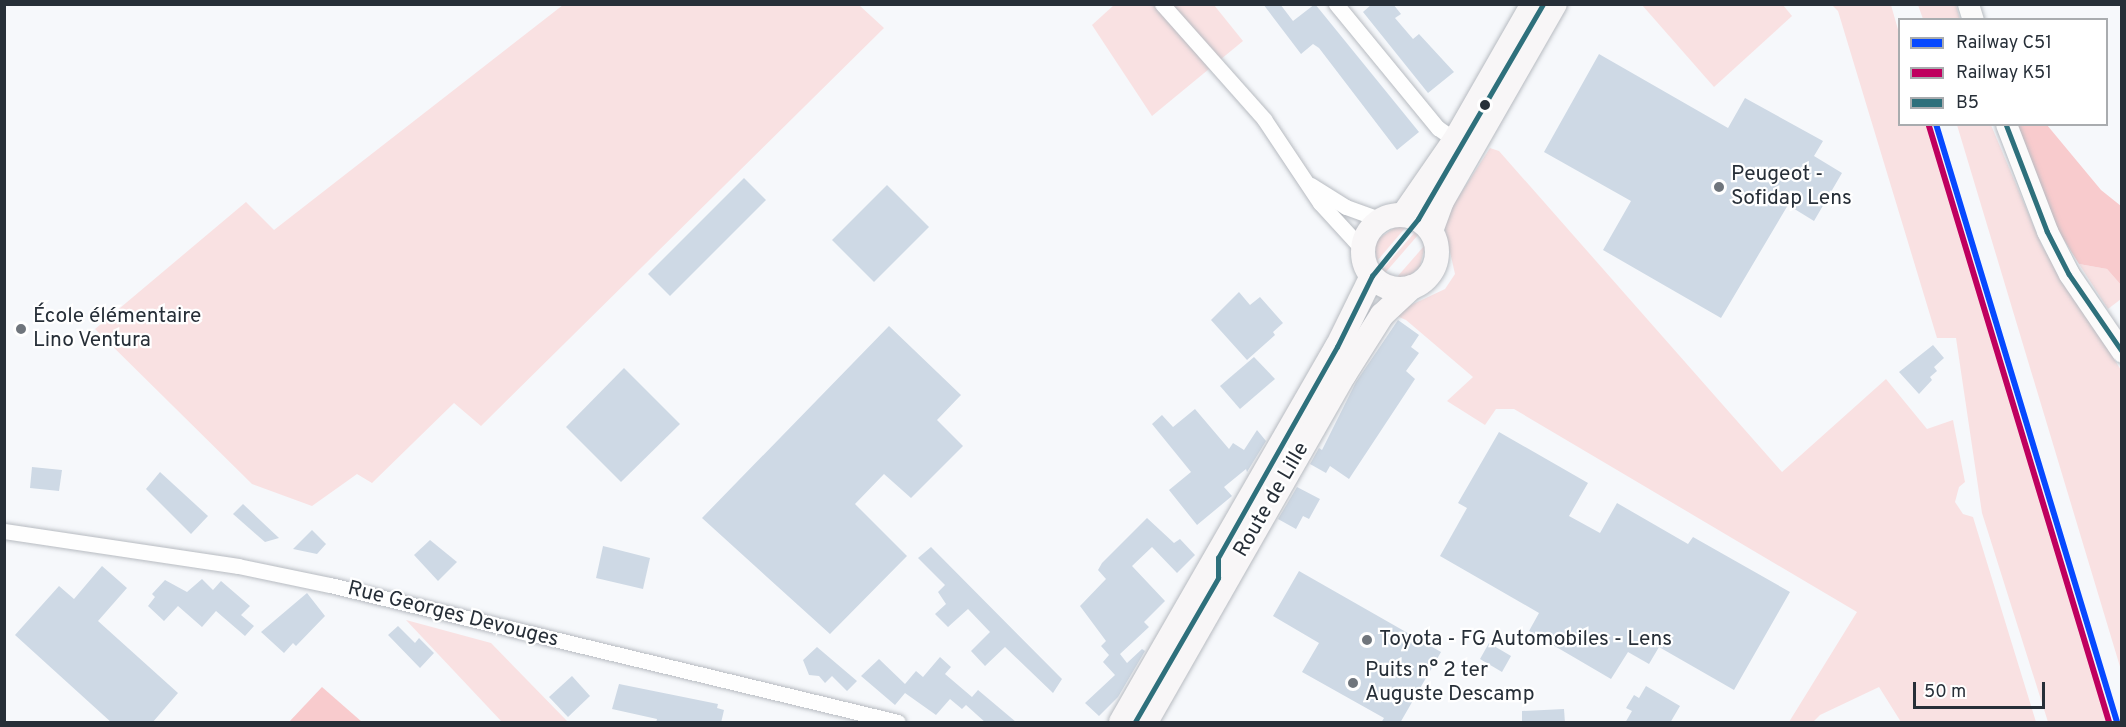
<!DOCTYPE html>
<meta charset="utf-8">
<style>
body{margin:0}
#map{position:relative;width:2126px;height:727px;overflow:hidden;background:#f6f8fb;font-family:Overpass,sans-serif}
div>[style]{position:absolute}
.green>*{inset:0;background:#f9e1e2}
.forest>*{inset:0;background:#f8cbcd}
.building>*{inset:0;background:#ced9e5}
.roads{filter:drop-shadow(0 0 2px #b7bbc1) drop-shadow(0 0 2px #b7bbc1)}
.street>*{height:15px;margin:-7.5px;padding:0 7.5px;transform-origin:7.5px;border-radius:7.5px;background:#fefefe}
.secondary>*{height:21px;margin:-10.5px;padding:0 10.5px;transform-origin:10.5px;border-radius:10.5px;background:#fbfafa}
.primary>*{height:24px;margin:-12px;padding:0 12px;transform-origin:12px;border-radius:12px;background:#f8f6f7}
.primary>.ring{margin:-12px;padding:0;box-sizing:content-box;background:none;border:24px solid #f8f6f7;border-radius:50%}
.bus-1>*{height:4.5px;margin:-2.25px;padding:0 2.25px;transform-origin:2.25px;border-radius:2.25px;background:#2e707c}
.rail-1>*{height:6px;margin:-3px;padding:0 3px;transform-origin:3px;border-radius:3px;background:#0749ff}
.rail-2>*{height:6px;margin:-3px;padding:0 3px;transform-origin:3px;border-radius:3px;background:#bf005f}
.dots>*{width:16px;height:16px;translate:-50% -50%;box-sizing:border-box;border:3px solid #fff;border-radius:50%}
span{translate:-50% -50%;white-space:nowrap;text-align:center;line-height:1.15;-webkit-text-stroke:4.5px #fff;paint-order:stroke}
.poi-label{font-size:21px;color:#272f38}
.left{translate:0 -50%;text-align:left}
.street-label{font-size:21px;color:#272f38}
.frame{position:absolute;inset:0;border:6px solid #272f38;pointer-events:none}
.legend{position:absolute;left:1898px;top:18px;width:210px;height:108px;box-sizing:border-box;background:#fff;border:2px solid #a9acaf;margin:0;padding:8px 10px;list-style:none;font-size:18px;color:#272f38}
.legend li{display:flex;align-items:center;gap:12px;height:30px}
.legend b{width:30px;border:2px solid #a9acaf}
.scale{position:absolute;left:1913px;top:682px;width:132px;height:27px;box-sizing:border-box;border:3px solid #272f38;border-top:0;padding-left:8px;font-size:18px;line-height:21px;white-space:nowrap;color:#272f38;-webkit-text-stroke:4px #fff;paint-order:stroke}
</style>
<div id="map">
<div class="green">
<i style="clip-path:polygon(563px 5px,859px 5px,884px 28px,481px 426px,454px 403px,372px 483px,357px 474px,312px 506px,252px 484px,95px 329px,246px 202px,274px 230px)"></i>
<i style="clip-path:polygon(1114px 5px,1214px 5px,1243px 41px,1152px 116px,1092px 25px)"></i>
<i style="clip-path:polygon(1642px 5px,1783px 5px,1792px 16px,1714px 87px)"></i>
<i style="clip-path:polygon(1832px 5px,1891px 5px,1899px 33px,1900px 124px,1927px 125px,2109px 722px,2048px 722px,1982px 513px,1956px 338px,1937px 338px,1838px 11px)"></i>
<i style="clip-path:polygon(1918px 5px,1956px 5px,1960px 19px,1923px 19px)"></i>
<i style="clip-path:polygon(1957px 125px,1991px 125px,2042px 246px,2121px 370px,2121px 670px)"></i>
<i style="clip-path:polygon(1490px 148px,1499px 151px,1782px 472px,1886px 379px,1927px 429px,1953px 420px,1965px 482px,1959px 487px,1955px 502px,1963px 514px,1973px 517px,2036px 722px,1901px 722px,1879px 687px,1820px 715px,1813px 722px,1789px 722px,1857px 612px,1514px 409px,1496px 409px,1485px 425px,1447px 401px,1473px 377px,1406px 320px,1392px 314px,1445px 289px,1455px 274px,1443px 221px)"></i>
<i style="clip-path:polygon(1397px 226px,1406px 227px,1377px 261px,1375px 248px,1378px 239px)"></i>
<i style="clip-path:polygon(1415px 232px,1418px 235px,1385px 273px,1382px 270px)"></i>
<i style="clip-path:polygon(1425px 245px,1420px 267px,1409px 276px,1397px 277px)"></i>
<i style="clip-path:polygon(2079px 264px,2107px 269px,2121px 285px,2121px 299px,2108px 309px)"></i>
<i style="clip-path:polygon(406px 620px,491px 643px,568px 722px,502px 722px)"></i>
</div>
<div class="forest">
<i style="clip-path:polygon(2018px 125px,2047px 125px,2101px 190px,2121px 206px,2121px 285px,2107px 269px,2079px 264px,2056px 227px)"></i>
<i style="clip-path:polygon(322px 687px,362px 722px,289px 722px)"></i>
</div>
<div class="building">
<i style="clip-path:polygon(1263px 4px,1280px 4px,1293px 21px,1315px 4px,1419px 132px,1397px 150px,1319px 48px,1313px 44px,1301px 54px)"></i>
<i style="clip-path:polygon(1372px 4px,1393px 4px,1401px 14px,1395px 18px,1413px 39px,1419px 34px,1454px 72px,1428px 93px,1363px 12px)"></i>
<i style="clip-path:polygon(1599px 54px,1728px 128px,1745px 98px,1823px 141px,1814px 156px,1842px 173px,1814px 221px,1788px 205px,1721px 318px,1603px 250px,1631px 201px,1544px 152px)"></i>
<i style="clip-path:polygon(744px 178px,766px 200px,670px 296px,648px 274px)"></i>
<i style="clip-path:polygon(887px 185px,929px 227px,874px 282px,832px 240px)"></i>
<i style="clip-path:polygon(1239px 292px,1250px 305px,1260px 297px,1283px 323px,1273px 332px,1275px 335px,1247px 360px,1211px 320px)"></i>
<i style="clip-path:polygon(1398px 320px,1419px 335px,1411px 347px,1419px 353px,1406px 371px,1415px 379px,1349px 479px,1330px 466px,1326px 473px,1310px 464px,1319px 448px,1322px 450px,1356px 382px)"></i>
<i style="clip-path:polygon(889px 326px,961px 395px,937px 420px,963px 446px,911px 498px,884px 474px,855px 504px,907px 556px,830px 634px,702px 518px)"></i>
<i style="clip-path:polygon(1933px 345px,1944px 358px,1934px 367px,1937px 371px,1930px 377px,1932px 380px,1919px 394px,1899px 372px)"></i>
<i style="clip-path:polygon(1254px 357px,1275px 379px,1240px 409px,1220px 386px)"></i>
<i style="clip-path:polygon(624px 368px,680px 424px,621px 482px,566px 427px)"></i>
<i style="clip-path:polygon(1195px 409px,1229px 449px,1233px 443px,1244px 450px,1257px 430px,1266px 441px,1247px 472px,1246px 469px,1224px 487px,1232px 496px,1197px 525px,1169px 490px,1191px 472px,1152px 424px,1162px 415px,1173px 427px)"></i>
<i style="clip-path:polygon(1499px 432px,1588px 483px,1569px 516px,1600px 533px,1617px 503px,1688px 544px,1693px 537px,1790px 592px,1734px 690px,1659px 647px,1649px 664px,1628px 652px,1611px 679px,1529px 631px,1539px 613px,1440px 556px,1467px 508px,1458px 503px)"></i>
<i style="clip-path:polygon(32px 467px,62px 470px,59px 491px,30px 488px)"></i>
<i style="clip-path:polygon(160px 472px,208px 516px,191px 534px,146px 489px)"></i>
<i style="clip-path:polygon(1297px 487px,1320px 499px,1309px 519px,1303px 516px,1296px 529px,1278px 519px)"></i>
<i style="clip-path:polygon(243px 504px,279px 538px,265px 542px,233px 514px)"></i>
<i style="clip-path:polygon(1147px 518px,1174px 543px,1180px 539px,1195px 555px,1177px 573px,1152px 547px,1132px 566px,1165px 601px,1144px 622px,1149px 627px,1120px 654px,1127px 663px,1142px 649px,1145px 651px,1118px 697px,1099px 716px,1085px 703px,1115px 675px,1103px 662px,1109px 655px,1101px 646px,1106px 641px,1080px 606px,1106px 579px,1098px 570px,1102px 563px)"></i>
<i style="clip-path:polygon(312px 530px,326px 544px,317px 554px,293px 549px)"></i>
<i style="clip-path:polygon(430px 540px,457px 562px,438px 581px,414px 555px)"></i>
<i style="clip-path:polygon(603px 546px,650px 558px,643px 589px,596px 578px)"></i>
<i style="clip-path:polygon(931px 547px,1062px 679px,1053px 693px,1005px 647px,985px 666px,971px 651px,990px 632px,968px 609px,948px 627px,935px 614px,946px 604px,938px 592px,945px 585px,918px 558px)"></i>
<i style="clip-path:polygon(102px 566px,127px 588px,98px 621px,178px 693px,152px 723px,112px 723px,15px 635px,59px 586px,74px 599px)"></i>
<i style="clip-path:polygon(1299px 571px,1441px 652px,1400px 723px,1381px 723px,1384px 718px,1302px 672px,1319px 643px,1273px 616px)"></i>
<i style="clip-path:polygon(202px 579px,213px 590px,221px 581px,250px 606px,241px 615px,254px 626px,245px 636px,216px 611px,202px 627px,178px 606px,164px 621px,148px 606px,155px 597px,152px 594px,165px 580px,187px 592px)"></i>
<i style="clip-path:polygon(307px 593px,325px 616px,296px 646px,293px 643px,284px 653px,261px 632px)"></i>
<i style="clip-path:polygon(398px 626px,415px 643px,419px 638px,434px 653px,420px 668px,388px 635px)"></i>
<i style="clip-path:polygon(1489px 643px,1511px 656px,1502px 672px,1480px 659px)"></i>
<i style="clip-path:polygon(817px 647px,857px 681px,847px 691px,832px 676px,825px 683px,819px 676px,809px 675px,803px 660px)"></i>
<i style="clip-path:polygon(940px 657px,951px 667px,945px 674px,972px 697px,978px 690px,1016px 722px,986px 723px,966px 705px,962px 709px,950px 699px,936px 715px,905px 693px,895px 705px,861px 676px,879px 659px,905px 684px,916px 671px,923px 677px)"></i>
<i style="clip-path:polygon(572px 676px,590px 696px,568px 717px,549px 697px)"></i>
<i style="clip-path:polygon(619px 684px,718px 704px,717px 708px,724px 710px,721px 723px,656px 723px,657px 719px,612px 709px)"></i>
<i style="clip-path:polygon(1646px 686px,1680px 706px,1670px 723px,1625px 723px,1632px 711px,1626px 708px,1634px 695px,1639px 698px)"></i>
<i style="clip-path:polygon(1564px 709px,1565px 723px,1522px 723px,1522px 711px)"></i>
</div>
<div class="roads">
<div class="street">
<i style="left:1162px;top:4px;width:154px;rotate:48.4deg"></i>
<i style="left:1264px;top:119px;width:101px;rotate:56.3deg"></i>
<i style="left:1320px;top:203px;width:64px;rotate:47.5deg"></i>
<i style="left:1336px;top:4px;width:161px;rotate:50.6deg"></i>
<i style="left:1438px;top:128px;width:21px;rotate:35deg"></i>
<i style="left:1311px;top:185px;width:41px;rotate:32.2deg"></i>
<i style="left:1346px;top:207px;width:37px;rotate:20deg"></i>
<i style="left:4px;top:531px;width:237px;rotate:8.5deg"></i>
<i style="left:238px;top:566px;width:94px;rotate:11.7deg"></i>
<i style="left:330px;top:585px;width:584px;rotate:13.56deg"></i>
</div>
<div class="secondary">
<i style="left:1968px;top:4px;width:17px;rotate:73deg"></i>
<i style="left:2006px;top:124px;width:115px;rotate:69deg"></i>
<i style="left:2047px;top:231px;width:48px;rotate:62.9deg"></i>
<i style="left:2069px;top:274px;width:94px;rotate:55.8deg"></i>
</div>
<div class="primary">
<i style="left:1403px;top:215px;width:91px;rotate:-55.3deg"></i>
<i style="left:1455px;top:140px;width:157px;rotate:-60.2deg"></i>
<i class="ring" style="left:1363px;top:215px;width:50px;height:50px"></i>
<i style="left:1431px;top:231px;width:32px;rotate:-70deg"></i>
<i style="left:1442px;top:201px;width:227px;rotate:-60.2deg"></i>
<i style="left:1121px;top:722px;width:433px;rotate:-60.1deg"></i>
<i style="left:1337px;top:347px;width:79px;rotate:-63.8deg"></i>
<i style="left:1146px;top:722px;width:400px;rotate:-60.3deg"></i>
<i style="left:1344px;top:375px;width:71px;rotate:-57.7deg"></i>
<i style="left:1382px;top:315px;width:41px;rotate:-43deg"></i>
</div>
</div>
<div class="bus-1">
<i style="left:2006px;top:124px;width:115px;rotate:69deg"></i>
<i style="left:2047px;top:231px;width:48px;rotate:62.9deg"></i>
<i style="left:2069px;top:274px;width:93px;rotate:55.5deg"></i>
<i style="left:1135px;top:722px;width:166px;rotate:-60deg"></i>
<i style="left:1218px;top:578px;width:20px;rotate:-90deg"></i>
<i style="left:1218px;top:558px;width:242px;rotate:-60.6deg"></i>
<i style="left:1337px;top:347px;width:79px;rotate:-63.8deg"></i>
<i style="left:1372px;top:276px;width:73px;rotate:-51.1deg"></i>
<i style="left:1418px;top:219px;width:249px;rotate:-59.8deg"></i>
</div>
<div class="rail-1">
<i style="left:1936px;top:124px;width:625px;rotate:73.16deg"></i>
</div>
<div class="rail-2">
<i style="left:1929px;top:126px;width:623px;rotate:73.19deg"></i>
</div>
<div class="dots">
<i style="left:1485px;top:105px;background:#272f38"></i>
<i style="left:1719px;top:187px;background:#6f757c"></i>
<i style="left:21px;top:329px;background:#6f757c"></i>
<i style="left:1367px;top:640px;background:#6f757c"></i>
<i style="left:1353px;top:683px;background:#6f757c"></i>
</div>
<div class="poi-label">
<span class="left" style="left:1731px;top:187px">Peugeot -<br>Sofidap Lens</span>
<span class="left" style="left:33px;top:329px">École élémentaire<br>Lino Ventura</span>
<span class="left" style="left:1379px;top:640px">Toyota - FG Automobiles - Lens</span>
<span class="left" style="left:1365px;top:683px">Puits n° 2 ter<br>Auguste Descamp</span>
</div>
<div class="street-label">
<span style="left:1272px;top:500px;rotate:-60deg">Route de Lille</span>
<span style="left:453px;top:615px;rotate:14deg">Rue Georges Devouges</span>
</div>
<div class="frame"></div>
<ul class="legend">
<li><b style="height:8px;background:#0749ff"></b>Railway C51</li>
<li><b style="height:8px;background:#bf005f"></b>Railway K51</li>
<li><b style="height:8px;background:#2e707c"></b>B5</li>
</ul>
<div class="scale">50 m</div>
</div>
